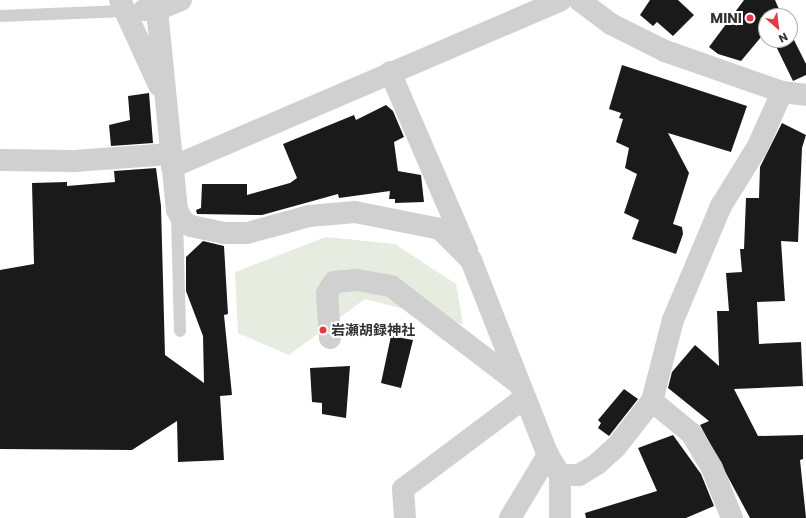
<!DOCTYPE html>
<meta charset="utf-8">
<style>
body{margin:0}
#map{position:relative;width:806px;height:518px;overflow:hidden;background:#fff;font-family:Poppins,"Noto Sans JP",sans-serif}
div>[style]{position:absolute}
.green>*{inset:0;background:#e6ecdf}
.building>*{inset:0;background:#1a1a1a}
.lane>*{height:12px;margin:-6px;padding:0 6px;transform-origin:6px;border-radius:6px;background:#d0d0d0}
.street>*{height:22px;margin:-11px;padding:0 11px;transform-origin:11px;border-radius:11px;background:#d0d0d0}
.dots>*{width:11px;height:11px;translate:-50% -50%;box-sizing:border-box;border:2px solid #fff;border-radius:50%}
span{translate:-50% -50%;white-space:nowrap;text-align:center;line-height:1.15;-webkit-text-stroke:4px #fff;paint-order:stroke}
.poi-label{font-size:14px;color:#333;font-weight:700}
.right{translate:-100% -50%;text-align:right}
.left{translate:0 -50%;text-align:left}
.north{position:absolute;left:758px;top:8px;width:40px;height:40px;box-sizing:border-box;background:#fff;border:1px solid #adadad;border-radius:50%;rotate:152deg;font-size:11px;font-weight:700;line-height:16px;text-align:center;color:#333}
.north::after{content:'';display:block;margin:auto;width:14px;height:18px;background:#e63946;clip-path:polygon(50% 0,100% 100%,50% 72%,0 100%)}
</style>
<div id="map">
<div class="green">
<i style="clip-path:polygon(326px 237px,395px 244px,456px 284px,463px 324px,365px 299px,289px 355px,238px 333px,235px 272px)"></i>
</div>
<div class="building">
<i style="clip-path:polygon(650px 0,678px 0,694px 15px,673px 36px,657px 22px,653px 26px,640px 15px)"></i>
<i style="clip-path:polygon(744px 0,775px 0,782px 16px,766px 16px,766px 31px,741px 61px,718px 54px,709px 47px)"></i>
<i style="clip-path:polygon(790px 32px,806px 64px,806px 75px,793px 81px,773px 40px,790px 40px)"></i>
<i style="clip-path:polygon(622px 65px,747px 106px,731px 152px,668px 133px,689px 173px,673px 224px,682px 227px,683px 234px,676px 254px,632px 239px,639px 220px,624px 213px,637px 174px,625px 168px,629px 148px,616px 142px,623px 119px,619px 118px,621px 113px,609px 109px)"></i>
<i style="clip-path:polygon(149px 93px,153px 143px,111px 146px,109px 125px,130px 120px,128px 96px)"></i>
<i style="clip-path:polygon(386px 105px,393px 111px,404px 137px,394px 142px,398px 171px,421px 175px,424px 202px,395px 203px,395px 199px,389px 199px,390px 191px,339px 198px,338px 194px,262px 215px,197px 214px,196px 210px,201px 208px,202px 184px,247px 184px,247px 195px,290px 183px,297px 178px,283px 144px,354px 115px,356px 120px)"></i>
<i style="clip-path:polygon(782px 123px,806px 135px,802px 148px,798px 242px,781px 241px,785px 301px,757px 302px,759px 344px,801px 342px,803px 386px,734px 389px,758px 436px,803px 435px,803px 459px,800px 460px,806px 518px,750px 518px,700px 425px,709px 421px,668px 388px,672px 372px,695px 345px,719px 366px,717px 311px,729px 311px,726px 273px,742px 272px,740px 249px,744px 249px,746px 198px,759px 198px,760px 167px)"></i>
<i style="clip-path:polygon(156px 168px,161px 206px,165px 355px,204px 383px,203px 336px,186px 291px,186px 257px,203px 241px,224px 246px,228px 314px,224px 315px,232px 395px,220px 396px,224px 460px,178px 462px,177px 421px,132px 450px,0 449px,0 270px,34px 264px,32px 183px,67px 182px,67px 186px,115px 182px,114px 171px)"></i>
<i style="clip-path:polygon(391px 336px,413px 340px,401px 388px,381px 383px)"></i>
<i style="clip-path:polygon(350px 366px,346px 418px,322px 414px,322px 403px,312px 402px,310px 368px)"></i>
<i style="clip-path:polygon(624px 389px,638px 399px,609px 436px,598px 428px,601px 423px,598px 420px)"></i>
<i style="clip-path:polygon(673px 435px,701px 474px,714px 506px,686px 518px,586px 518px,585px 513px,657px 491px,638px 448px)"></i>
</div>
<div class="lane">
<i style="left:0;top:16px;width:125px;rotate:-2.3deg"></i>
<i style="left:177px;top:216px;width:115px;rotate:88.5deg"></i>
</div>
<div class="street">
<i style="left:120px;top:0;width:94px;rotate:65.4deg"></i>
<i style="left:156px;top:0;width:211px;rotate:84.3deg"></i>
<i style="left:177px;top:210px;width:13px;rotate:61deg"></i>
<i style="left:183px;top:221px;width:9px;rotate:32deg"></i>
<i style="left:191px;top:226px;width:33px;rotate:12deg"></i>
<i style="left:223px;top:233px;width:24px"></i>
<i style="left:247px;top:233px;width:64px;rotate:-15.3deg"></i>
<i style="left:309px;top:216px;width:46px;rotate:-5deg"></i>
<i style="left:355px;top:212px;width:87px;rotate:11.3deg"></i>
<i style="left:440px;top:229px;width:44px;rotate:45deg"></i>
<i style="left:471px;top:260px;width:210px;rotate:68.5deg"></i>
<i style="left:548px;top:455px;width:23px;rotate:59deg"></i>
<i style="left:560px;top:475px;width:43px;rotate:90deg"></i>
<i style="left:579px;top:0;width:40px;rotate:37deg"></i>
<i style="left:611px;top:24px;width:60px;rotate:26.6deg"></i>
<i style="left:665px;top:51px;width:124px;rotate:19.3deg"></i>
<i style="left:782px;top:92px;width:24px;rotate:7deg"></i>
<i style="left:144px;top:10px;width:13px"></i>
<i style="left:157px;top:10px;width:26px;rotate:-23deg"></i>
<i style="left:390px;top:72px;width:194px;rotate:66.6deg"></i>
<i style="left:0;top:160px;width:74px;rotate:0.8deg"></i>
<i style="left:74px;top:161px;width:97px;rotate:-4.1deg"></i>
<i style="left:172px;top:167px;width:423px;rotate:-23.2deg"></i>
<i style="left:330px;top:338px;width:45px;rotate:-93.8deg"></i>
<i style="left:327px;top:293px;width:13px;rotate:-58deg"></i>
<i style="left:334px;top:282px;width:23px;rotate:-5deg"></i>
<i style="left:357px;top:280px;width:35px;rotate:10deg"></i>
<i style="left:391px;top:286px;width:160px;rotate:37.4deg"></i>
<i style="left:652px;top:401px;width:50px;rotate:39.4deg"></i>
<i style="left:691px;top:433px;width:41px;rotate:59deg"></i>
<i style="left:712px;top:468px;width:54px;rotate:68.2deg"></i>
<i style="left:560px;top:475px;width:19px"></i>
<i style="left:579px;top:475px;width:21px;rotate:-31deg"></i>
<i style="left:597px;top:464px;width:25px;rotate:-42deg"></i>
<i style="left:616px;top:447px;width:58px;rotate:-52deg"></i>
<i style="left:652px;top:401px;width:84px;rotate:-75.5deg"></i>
<i style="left:673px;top:320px;width:124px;rotate:-67.2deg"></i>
<i style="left:721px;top:206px;width:70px;rotate:-58.3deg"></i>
<i style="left:758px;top:146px;width:59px;rotate:-66deg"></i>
<i style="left:405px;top:518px;width:29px;rotate:-94deg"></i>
<i style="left:403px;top:489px;width:151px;rotate:-36.9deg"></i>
<i style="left:510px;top:518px;width:74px;rotate:-58.9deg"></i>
</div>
<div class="dots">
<i style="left:750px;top:18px;background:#e63946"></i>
<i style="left:323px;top:330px;background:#e63946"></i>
</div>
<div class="poi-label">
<span class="right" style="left:742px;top:18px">MINI</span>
<span class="left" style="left:331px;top:330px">岩瀬胡録神社</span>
</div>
<div class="north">N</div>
</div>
